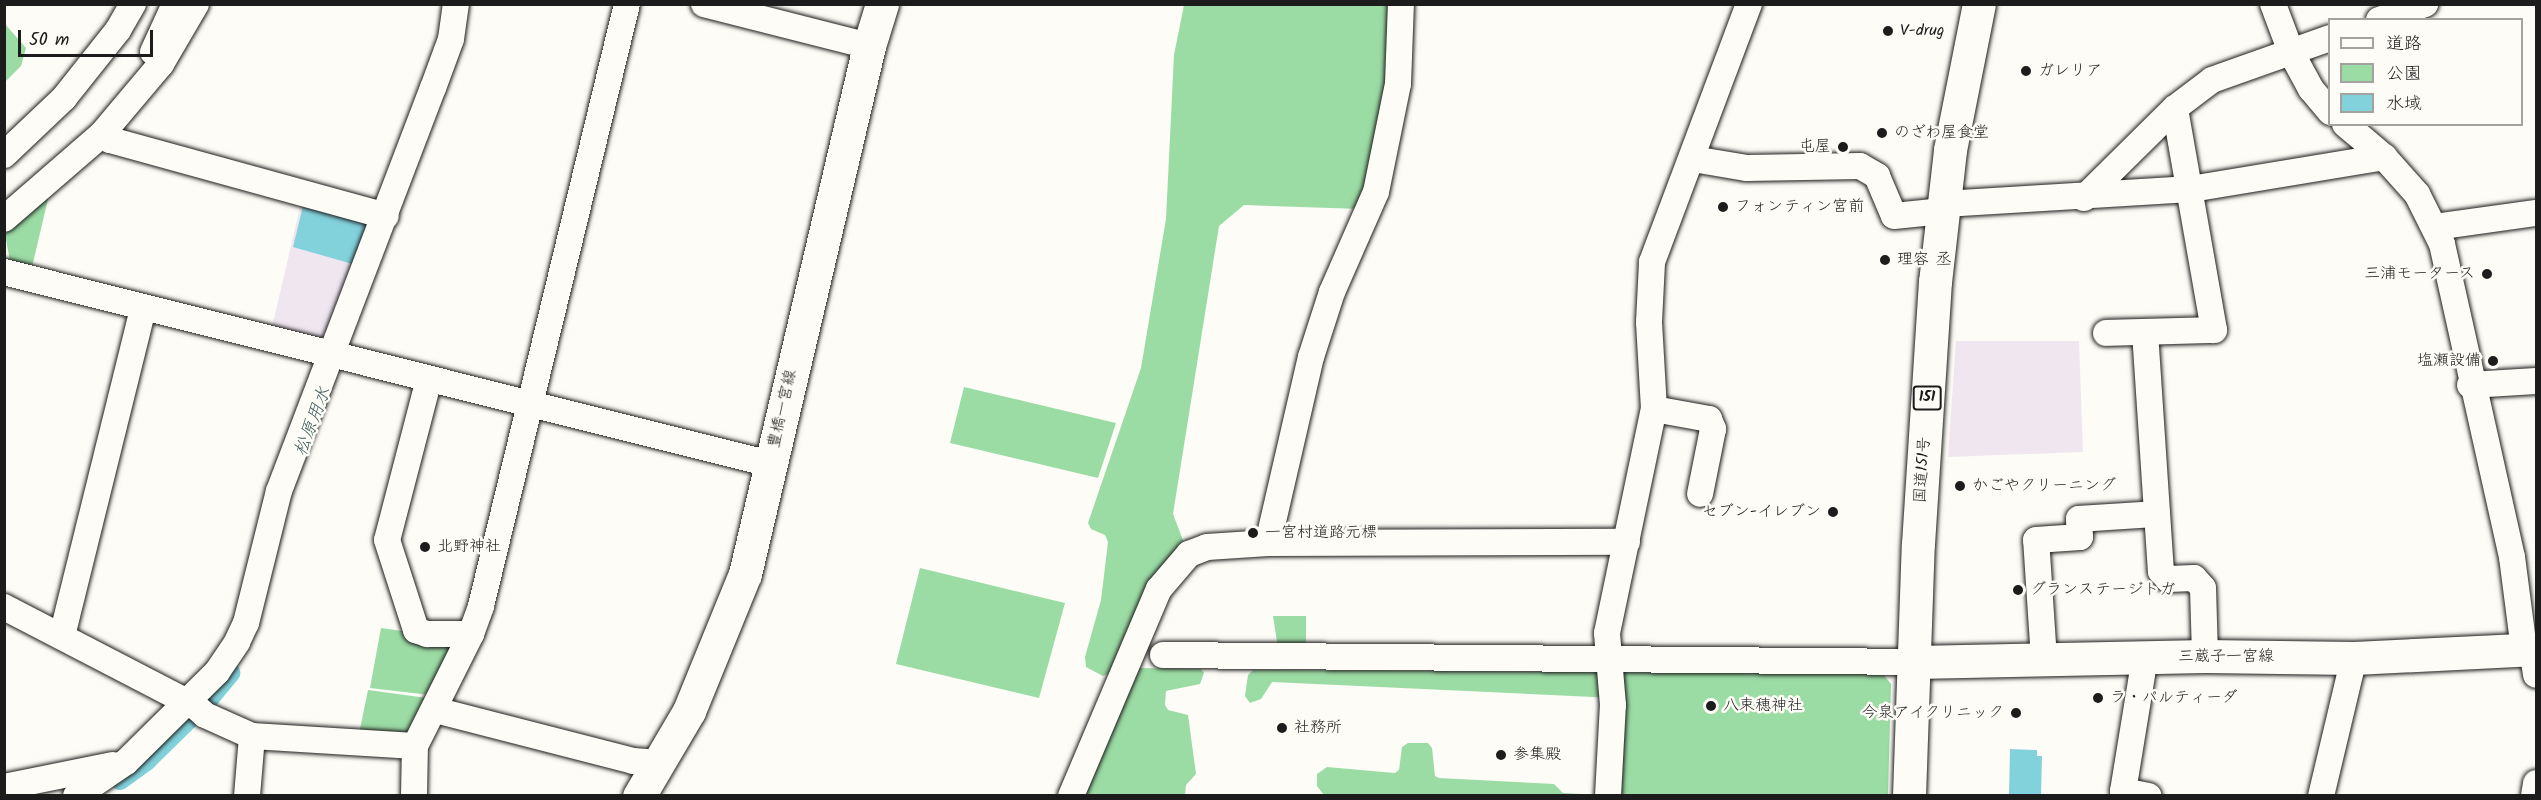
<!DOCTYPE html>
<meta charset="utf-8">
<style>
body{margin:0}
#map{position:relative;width:2541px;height:800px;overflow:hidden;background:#fdfcf7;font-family:Kalam,"Klee One",sans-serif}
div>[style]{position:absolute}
.built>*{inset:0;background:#f0e6f0}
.green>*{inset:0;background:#9bdba4}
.water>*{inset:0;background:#82d2db}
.canal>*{height:20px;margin:-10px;padding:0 10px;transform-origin:10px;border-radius:10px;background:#82d2db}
.roads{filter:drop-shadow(0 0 2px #1c1c1c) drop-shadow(0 0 2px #1c1c1c)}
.minor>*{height:26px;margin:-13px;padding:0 13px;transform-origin:13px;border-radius:13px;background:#fdfcf7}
.major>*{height:33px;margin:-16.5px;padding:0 16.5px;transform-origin:16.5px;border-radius:16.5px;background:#fdfcf7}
.highway>*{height:33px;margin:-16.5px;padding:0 16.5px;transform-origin:16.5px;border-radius:16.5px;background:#fdfcf7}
.dots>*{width:16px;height:16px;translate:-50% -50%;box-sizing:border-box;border:3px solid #fdfcf7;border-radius:50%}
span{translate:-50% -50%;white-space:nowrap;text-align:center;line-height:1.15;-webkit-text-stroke:5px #fdfcf7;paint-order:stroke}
.shield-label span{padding:2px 4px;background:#fdfcf7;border:2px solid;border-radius:4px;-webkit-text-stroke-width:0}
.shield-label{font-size:15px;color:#1c1c1c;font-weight:700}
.poi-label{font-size:16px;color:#1c1c1c}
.left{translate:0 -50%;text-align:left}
.right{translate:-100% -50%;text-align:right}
.street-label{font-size:16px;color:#1c1c1c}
.water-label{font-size:18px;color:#405c5f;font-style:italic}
.frame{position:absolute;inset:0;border:6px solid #1c1c1c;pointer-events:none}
.legend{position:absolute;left:2328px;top:18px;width:195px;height:108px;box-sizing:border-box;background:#fdfcf7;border:2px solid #a3a29f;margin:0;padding:8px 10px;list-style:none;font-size:18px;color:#1c1c1c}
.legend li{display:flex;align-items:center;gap:12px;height:30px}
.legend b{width:30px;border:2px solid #a3a29f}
.scale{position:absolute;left:18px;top:30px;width:135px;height:27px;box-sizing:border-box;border:3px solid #1c1c1c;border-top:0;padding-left:8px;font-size:18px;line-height:21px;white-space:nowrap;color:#1c1c1c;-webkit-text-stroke:4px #fdfcf7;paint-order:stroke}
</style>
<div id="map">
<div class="built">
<i style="clip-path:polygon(302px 199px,377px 220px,328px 341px,272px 327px)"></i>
<i style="clip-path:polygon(1956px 341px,2079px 341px,2083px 452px,1948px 457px)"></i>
</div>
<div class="green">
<i style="clip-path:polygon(1184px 5px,1394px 5px,1391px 85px,1361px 209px,1244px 205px,1219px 226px,1173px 514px,1184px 543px,1112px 672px,1103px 676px,1086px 667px,1085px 657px,1101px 600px,1108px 542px,1105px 535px,1091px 529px,1088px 523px,1141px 368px,1166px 219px,1174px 55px)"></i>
<i style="clip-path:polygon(5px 24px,26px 48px,21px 66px,5px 82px)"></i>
<i style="clip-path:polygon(49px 195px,32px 267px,10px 261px,5px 234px)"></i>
<i style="clip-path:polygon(964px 387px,1116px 423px,1098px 478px,950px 443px)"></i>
<i style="clip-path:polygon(920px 568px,1065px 603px,1039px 698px,896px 664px)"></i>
<i style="clip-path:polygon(1273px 616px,1306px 616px,1306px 648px,1278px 648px)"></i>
<i style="clip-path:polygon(381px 628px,459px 639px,430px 695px,370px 688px)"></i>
<i style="clip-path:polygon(1138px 668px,1201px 669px,1204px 673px,1200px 684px,1166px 691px,1165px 705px,1168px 710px,1188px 715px,1196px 774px,1186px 785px,1185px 795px,1079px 796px)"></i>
<i style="clip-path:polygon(1253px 670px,1883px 674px,1891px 684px,1888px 795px,1610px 795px,1615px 698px,1272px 682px,1261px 699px,1250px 703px,1245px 696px,1248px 675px)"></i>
<i style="clip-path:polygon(368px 690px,427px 698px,407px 735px,359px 734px)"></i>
<i style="clip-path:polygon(1408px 743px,1428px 743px,1432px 748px,1435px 776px,1439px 778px,1554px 784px,1563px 793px,1601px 795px,1324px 795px,1317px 786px,1317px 774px,1327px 767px,1395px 773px,1399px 770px,1402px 747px)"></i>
</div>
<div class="water">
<i style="clip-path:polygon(304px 202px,374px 222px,356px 265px,293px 247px)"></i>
<i style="clip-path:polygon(2010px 749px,2037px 750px,2037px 756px,2042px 756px,2041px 795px,2009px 795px)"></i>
</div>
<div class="canal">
<i style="left:120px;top:780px;width:32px;rotate:-36deg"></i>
<i style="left:146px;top:761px;width:84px;rotate:-44.5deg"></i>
<i style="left:206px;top:702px;width:38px;rotate:-50deg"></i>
</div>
<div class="roads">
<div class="minor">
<i style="left:704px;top:4px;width:170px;rotate:14.3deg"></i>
<i style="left:2273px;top:4px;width:51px;rotate:69.4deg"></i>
<i style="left:2291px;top:52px;width:42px;rotate:61.6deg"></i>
<i style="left:2311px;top:89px;width:30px;rotate:50deg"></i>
<i style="left:2379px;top:20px;width:49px;rotate:-19.2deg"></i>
<i style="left:153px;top:52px;width:53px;rotate:-65.4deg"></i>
<i style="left:2345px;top:124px;width:51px;rotate:40.2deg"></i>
<i style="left:2384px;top:157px;width:50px;rotate:48.3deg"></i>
<i style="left:2417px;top:194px;width:56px;rotate:63.4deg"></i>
<i style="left:2442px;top:244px;width:321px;rotate:77.4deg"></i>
<i style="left:2512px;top:557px;width:93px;rotate:82.6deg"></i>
<i style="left:102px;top:134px;width:92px;rotate:-49.9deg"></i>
<i style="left:161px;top:64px;width:69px;rotate:-59.7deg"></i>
<i style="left:4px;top:155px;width:83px;rotate:-43.5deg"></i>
<i style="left:64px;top:98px;width:87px;rotate:-51.5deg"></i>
<i style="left:118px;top:30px;width:30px;rotate:-60deg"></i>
<i style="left:1693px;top:159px;width:55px;rotate:9.5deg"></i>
<i style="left:1747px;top:168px;width:113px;rotate:-1deg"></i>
<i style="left:1860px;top:166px;width:20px;rotate:30deg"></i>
<i style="left:1877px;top:176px;width:43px;rotate:67deg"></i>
<i style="left:1894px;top:216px;width:49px;rotate:-5.8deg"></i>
<i style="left:2084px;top:198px;width:128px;rotate:-44.7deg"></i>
<i style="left:2175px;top:108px;width:46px;rotate:-37.1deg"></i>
<i style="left:2212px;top:80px;width:125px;rotate:-19.6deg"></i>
<i style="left:1944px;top:204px;width:247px;rotate:-3.5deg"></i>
<i style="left:2191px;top:189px;width:196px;rotate:-9.4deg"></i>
<i style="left:4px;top:219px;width:130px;rotate:-40.9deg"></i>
<i style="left:102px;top:134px;width:10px;rotate:37deg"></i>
<i style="left:110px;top:140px;width:286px;rotate:15.4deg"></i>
<i style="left:2435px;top:227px;width:102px;rotate:-7.9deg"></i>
<i style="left:4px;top:272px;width:790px;rotate:14.07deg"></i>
<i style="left:2145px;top:332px;width:240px;rotate:86.2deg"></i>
<i style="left:2161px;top:571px;width:11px;rotate:49deg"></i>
<i style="left:2168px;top:579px;width:26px;rotate:-2deg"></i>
<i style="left:2194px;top:578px;width:13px;rotate:48deg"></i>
<i style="left:2203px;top:588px;width:68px;rotate:88.3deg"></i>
<i style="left:2106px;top:333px;width:108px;rotate:-1.6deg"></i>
<i style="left:2214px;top:330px;width:225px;rotate:-100deg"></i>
<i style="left:429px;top:379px;width:166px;rotate:104.6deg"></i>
<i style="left:387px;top:540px;width:95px;rotate:72.1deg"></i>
<i style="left:416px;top:630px;width:12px;rotate:20deg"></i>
<i style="left:427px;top:634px;width:44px"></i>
<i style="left:2470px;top:385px;width:66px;rotate:-3.5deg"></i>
<i style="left:1654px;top:409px;width:56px;rotate:10.3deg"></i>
<i style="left:1709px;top:419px;width:11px;rotate:68deg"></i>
<i style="left:1713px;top:429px;width:66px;rotate:101.3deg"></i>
<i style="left:1268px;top:543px;width:191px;rotate:-77deg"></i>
<i style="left:1311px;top:357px;width:68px;rotate:-72.1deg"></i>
<i style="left:1332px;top:292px;width:109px;rotate:-66.3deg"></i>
<i style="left:1376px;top:192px;width:110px;rotate:-78.5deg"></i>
<i style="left:1398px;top:84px;width:80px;rotate:-87.9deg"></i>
<i style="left:4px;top:607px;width:215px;rotate:27.4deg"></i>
<i style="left:195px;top:706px;width:13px;rotate:42deg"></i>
<i style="left:205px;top:715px;width:51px;rotate:24.1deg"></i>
<i style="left:252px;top:736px;width:163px;rotate:3.5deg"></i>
<i style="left:62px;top:636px;width:337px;rotate:-76.1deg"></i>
<i style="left:2532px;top:649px;width:26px;rotate:81deg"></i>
<i style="left:1163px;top:655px;width:752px;rotate:0.53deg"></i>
<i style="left:2145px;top:657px;width:136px;rotate:99.3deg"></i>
<i style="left:2123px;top:791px;width:26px;rotate:11deg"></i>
<i style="left:2044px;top:659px;width:119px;rotate:-93.8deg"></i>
<i style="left:2036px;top:540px;width:44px;rotate:-3.9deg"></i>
<i style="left:2080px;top:537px;width:18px;rotate:-93deg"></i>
<i style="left:2079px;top:519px;width:78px;rotate:-3.7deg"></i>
<i style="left:435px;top:710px;width:204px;rotate:14.4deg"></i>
<i style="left:633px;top:761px;width:28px;rotate:4deg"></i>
<i style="left:4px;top:787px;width:111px;rotate:-11.4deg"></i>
<i style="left:76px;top:796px;width:60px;rotate:-34.2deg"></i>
<i style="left:126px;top:762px;width:128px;rotate:-44.7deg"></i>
<i style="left:217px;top:672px;width:36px;rotate:-56deg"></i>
<i style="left:237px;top:642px;width:21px;rotate:-65deg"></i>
<i style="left:246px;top:623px;width:136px;rotate:-76deg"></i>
<i style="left:279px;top:491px;width:431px;rotate:-69.1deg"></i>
<i style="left:433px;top:88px;width:52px;rotate:-69.8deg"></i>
<i style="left:451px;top:39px;width:35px;rotate:-82deg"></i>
<i style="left:247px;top:796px;width:60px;rotate:-85.2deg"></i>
<i style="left:414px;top:796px;width:50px;rotate:-88.9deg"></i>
<i style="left:415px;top:746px;width:125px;rotate:-63.4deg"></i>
<i style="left:471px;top:634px;width:30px;rotate:-70deg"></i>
<i style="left:481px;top:606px;width:619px;rotate:-76.37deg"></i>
<i style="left:1071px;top:796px;width:225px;rotate:-67deg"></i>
<i style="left:1159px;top:589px;width:46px;rotate:-49.4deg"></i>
<i style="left:1189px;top:554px;width:19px;rotate:-21deg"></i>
<i style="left:1207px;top:547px;width:61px;rotate:-3.8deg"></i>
<i style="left:1268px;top:543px;width:359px;rotate:-0.2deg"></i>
<i style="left:1608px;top:796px;width:91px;rotate:-86.9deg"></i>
<i style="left:1613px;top:705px;width:72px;rotate:-94.8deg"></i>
<i style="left:1607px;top:633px;width:229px;rotate:-78.2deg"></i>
<i style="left:1654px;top:409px;width:87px;rotate:-93.3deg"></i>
<i style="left:1649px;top:322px;width:60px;rotate:-87.1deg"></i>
<i style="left:1652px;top:262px;width:276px;rotate:-69.4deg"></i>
<i style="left:2321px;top:796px;width:142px;rotate:-76.6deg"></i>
<i style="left:2534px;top:796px;width:13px;rotate:-81deg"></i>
</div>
<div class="major">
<i style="left:1915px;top:662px;width:290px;rotate:-1.2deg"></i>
<i style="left:2205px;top:656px;width:149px;rotate:0.8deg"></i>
<i style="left:2354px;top:658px;width:182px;rotate:-2.8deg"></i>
<i style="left:639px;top:796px;width:99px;rotate:-59.5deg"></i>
<i style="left:689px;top:711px;width:148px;rotate:-67.8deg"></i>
<i style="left:745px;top:574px;width:542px;rotate:-76.78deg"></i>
<i style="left:869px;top:46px;width:44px;rotate:-72.8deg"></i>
</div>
<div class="highway">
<i style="left:1909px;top:796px;width:252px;rotate:-88deg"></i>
<i style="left:1918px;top:544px;width:263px;rotate:-86.3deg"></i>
<i style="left:1935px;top:282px;width:133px;rotate:-83.5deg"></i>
<i style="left:1950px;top:150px;width:149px;rotate:-78.8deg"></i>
</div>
</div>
<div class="dots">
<i style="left:1888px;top:31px;background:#1c1c1c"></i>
<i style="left:2026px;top:71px;background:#1c1c1c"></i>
<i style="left:1882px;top:133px;background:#1c1c1c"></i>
<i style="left:1843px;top:147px;background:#1c1c1c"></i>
<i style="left:1723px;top:207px;background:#1c1c1c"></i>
<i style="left:1885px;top:260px;background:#1c1c1c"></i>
<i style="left:2487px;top:274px;background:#1c1c1c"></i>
<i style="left:2493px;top:361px;background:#1c1c1c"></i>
<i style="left:1960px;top:486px;background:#1c1c1c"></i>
<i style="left:1833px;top:512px;background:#1c1c1c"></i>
<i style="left:1253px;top:533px;background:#1c1c1c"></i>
<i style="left:425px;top:547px;background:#1c1c1c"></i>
<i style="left:2018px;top:590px;background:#1c1c1c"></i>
<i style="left:2098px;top:698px;background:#1c1c1c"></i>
<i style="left:1711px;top:706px;background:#1c1c1c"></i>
<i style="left:2016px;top:713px;background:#1c1c1c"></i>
<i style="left:1282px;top:728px;background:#1c1c1c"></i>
<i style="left:1501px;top:755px;background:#1c1c1c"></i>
</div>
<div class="shield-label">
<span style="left:1927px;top:398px">151</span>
</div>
<div class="poi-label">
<span class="left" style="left:1900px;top:31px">V-drug</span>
<span class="left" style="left:2038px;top:71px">ガレリア</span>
<span class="left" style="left:1894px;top:133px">のざわ屋食堂</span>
<span class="right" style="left:1831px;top:147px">屯屋</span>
<span class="left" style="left:1735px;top:207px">フォンティン宮前</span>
<span class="left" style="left:1897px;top:260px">理容 丞</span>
<span class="right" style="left:2475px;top:274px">三浦モータース</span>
<span class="right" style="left:2481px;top:361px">塩瀬設備</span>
<span class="left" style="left:1972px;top:486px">かごやクリーニング</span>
<span class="right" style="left:1821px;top:512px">セブン-イレブン</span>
<span class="left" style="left:1265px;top:533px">一宮村道路元標</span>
<span class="left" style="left:437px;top:547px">北野神社</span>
<span class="left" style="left:2030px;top:590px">グランステージトガ</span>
<span class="left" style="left:2110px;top:698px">ラ・パルティーダ</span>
<span class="left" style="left:1723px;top:706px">八束穂神社</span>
<span class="right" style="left:2004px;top:713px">今泉アイクリニック</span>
<span class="left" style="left:1294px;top:728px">社務所</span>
<span class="left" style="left:1513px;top:755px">参集殿</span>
</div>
<div class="street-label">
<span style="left:783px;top:409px;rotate:-77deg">豊橋一宮線</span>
<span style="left:1923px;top:470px;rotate:-86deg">国道151号</span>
<span style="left:2226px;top:657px">三蔵子一宮線</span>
</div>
<div class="water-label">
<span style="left:314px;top:422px;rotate:-69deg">松原用水</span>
</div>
<div class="frame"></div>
<ul class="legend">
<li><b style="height:8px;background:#fdfcf7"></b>道路</li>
<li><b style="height:16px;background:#9bdba4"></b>公園</li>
<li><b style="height:16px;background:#82d2db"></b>水域</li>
</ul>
<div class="scale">50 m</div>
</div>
